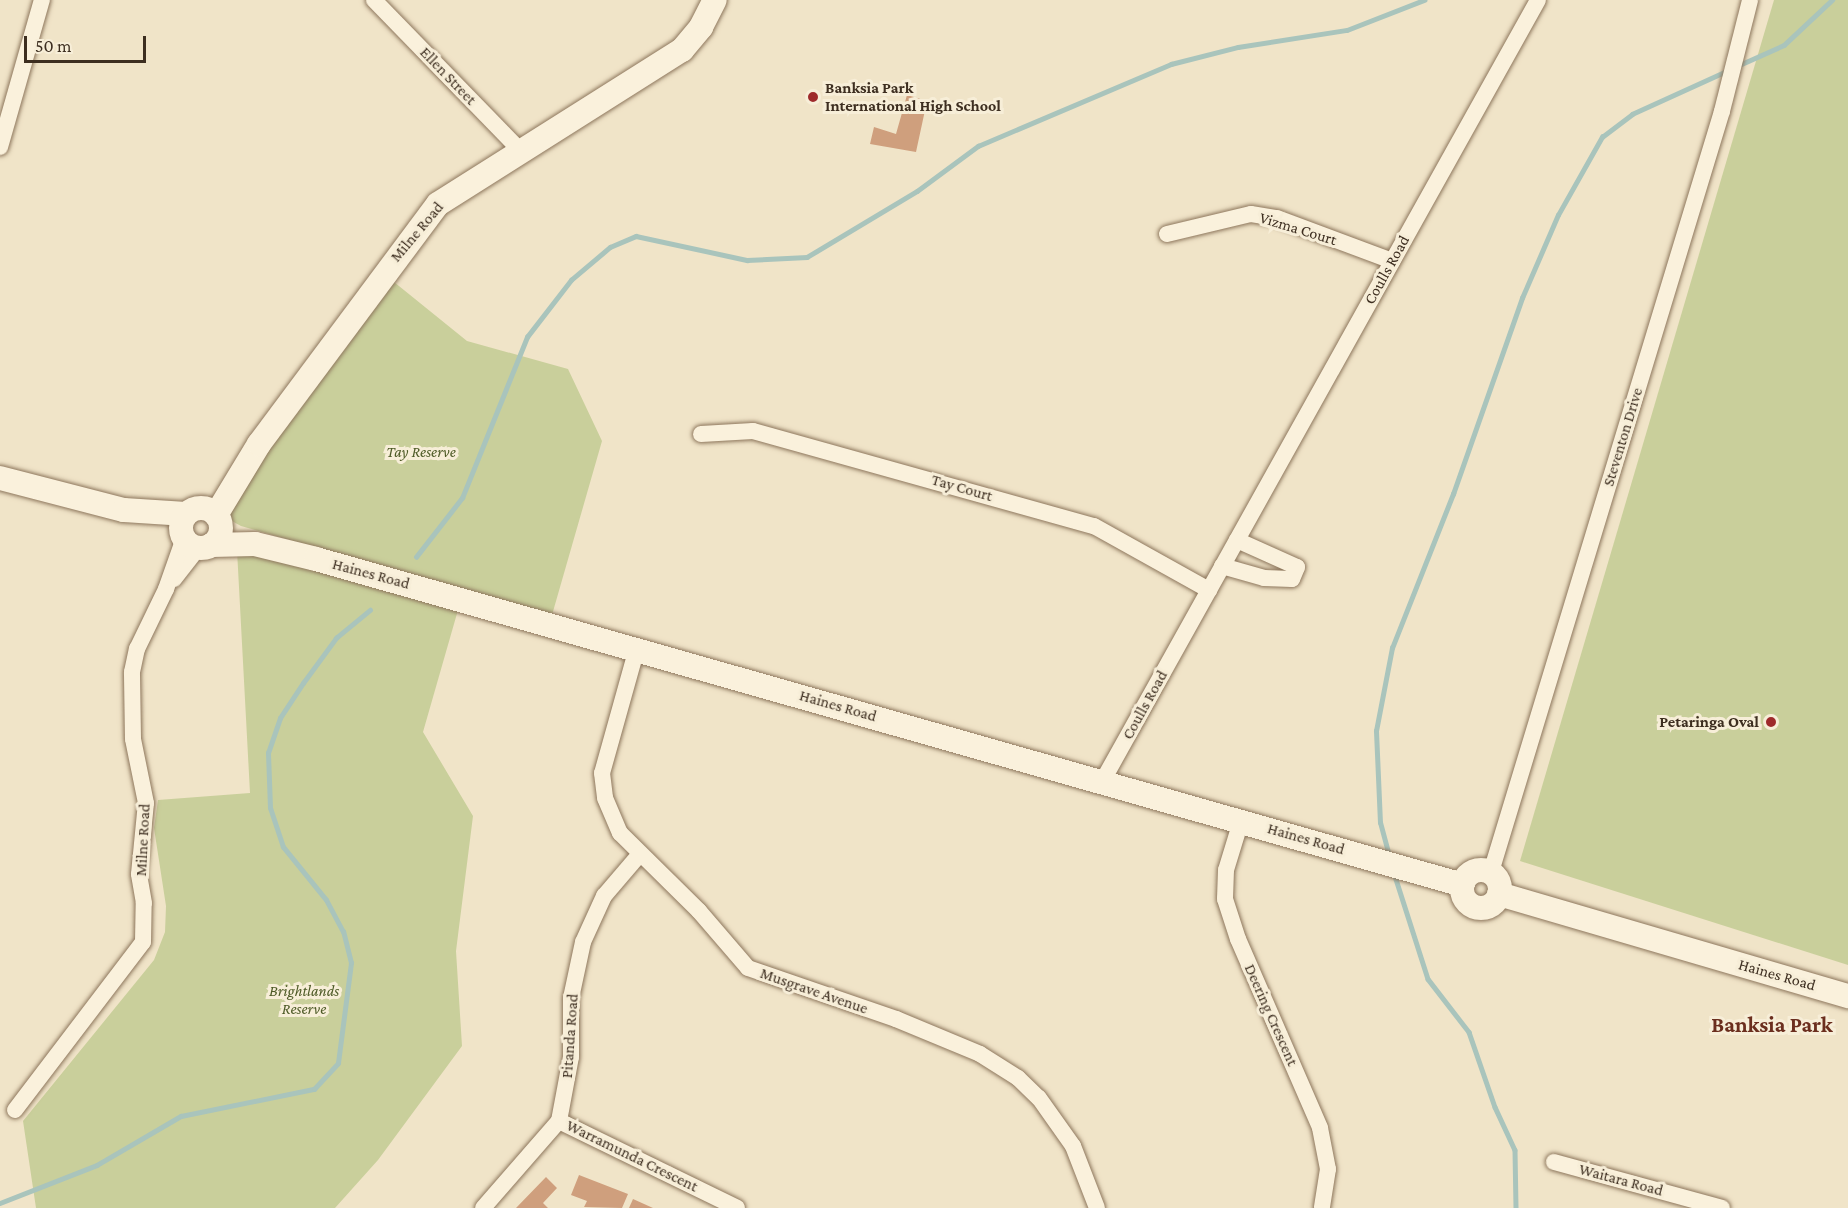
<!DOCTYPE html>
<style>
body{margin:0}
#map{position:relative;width:1848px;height:1208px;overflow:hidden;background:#f0e4c8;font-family:"Crimson Pro",serif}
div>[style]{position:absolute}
.green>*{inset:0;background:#c9cf9b}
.stream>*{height:4.5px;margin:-2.25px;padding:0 2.25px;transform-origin:2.25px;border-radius:2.25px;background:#a9c4bc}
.building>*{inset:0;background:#cf9f7d}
.roads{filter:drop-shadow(0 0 2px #8d765c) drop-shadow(0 0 2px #8d765c)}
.minor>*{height:16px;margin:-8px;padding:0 8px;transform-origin:8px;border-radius:8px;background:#faf1dc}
.secondary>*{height:24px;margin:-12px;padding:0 12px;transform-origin:12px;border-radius:12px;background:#faf1dc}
.secondary>.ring{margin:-12px;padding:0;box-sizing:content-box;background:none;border:24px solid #faf1dc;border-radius:50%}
.dots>*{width:16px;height:16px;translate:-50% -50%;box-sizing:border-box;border:3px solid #f7eed8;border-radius:50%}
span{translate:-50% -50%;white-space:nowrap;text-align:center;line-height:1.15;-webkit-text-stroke:6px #f7eed8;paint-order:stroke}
.street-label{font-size:16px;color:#3d2e20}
.poi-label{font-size:16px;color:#3d2e20;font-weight:700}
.left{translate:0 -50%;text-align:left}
.right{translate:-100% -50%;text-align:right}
.park-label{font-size:16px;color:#4d5a26;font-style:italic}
.district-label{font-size:22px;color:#6b2e1e;font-weight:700}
.scale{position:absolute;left:24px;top:36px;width:122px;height:27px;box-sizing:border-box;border:3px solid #3d2e20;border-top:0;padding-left:8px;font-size:18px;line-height:21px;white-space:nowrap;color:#3d2e20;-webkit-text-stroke:4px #f7eed8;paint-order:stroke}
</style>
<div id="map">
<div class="green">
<i style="clip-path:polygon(1774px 0,1848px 0,1848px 965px,1520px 861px)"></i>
<i style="clip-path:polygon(394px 282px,467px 341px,568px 369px,602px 441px,552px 615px,241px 526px,230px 520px,226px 508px)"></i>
<i style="clip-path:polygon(237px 550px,458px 610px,423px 732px,473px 816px,456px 951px,462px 1046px,378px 1160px,335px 1208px,36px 1208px,23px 1121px,154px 960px,165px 932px,166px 906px,154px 828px,158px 800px,250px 793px)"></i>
</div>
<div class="stream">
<i style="left:1737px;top:66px;width:51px;rotate:-24.1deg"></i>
<i style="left:1784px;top:45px;width:66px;rotate:-43.2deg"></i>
<i style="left:416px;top:557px;width:75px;rotate:-52.1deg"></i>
<i style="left:462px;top:498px;width:174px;rotate:-68deg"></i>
<i style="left:527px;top:337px;width:72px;rotate:-52.3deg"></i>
<i style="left:571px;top:280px;width:51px;rotate:-40.2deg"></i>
<i style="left:610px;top:247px;width:28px;rotate:-23deg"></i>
<i style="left:636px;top:236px;width:114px;rotate:12.2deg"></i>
<i style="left:747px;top:260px;width:60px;rotate:-2.9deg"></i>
<i style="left:807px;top:257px;width:128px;rotate:-31deg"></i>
<i style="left:917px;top:191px;width:76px;rotate:-36.4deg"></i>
<i style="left:978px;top:146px;width:210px;rotate:-23deg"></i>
<i style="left:1171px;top:64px;width:69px;rotate:-14.2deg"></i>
<i style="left:1238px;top:47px;width:110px;rotate:-8.9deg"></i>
<i style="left:1347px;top:30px;width:83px;rotate:-21.3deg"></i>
<i style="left:1389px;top:856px;width:34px;rotate:-105deg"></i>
<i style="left:1380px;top:823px;width:92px;rotate:-92.5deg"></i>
<i style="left:1376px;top:731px;width:85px;rotate:-79.1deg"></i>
<i style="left:1392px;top:648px;width:166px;rotate:-68.4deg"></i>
<i style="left:1453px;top:494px;width:208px;rotate:-70.6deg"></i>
<i style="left:1522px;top:298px;width:90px;rotate:-66.6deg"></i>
<i style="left:1558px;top:215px;width:90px;rotate:-60.6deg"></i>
<i style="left:1602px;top:137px;width:38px;rotate:-37deg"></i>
<i style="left:1632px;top:114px;width:104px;rotate:-24.4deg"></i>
<i style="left:1394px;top:873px;width:111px;rotate:72.2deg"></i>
<i style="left:1428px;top:979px;width:67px;rotate:52.3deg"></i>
<i style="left:1469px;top:1032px;width:79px;rotate:70.9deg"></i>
<i style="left:1495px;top:1107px;width:47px;rotate:65.1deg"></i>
<i style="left:1515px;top:1150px;width:58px;rotate:89deg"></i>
<i style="left:0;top:1203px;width:104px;rotate:-21.4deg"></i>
<i style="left:97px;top:1165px;width:97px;rotate:-30.3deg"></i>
<i style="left:181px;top:1116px;width:136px;rotate:-11.5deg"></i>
<i style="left:314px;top:1089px;width:35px;rotate:-47deg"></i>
<i style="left:338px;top:1063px;width:101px;rotate:-82.6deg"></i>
<i style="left:351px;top:963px;width:32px;rotate:-104deg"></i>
<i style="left:343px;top:932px;width:36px;rotate:-118deg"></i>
<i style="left:326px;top:900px;width:68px;rotate:-129.1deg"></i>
<i style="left:283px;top:847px;width:41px;rotate:-108.4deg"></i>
<i style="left:270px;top:808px;width:55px;rotate:-92.1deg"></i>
<i style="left:268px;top:753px;width:37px;rotate:-71deg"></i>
<i style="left:280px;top:718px;width:42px;rotate:-56.7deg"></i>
<i style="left:303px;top:683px;width:56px;rotate:-53.7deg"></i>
<i style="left:336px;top:638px;width:44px;rotate:-39.5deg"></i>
</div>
<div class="building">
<i style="clip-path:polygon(907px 95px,927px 101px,916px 152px,870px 144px,874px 127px,896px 134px)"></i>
<i style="clip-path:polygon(579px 1175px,628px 1194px,622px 1208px,584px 1207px,587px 1201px,571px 1195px)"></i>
<i style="clip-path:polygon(546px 1177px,557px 1188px,543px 1203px,548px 1208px,516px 1208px)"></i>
<i style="clip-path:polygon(633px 1199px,653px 1208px,629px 1208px)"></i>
</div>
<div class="roads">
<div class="minor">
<i style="left:374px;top:0;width:212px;rotate:45.8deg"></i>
<i style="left:0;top:147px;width:153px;rotate:-74.1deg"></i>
<i style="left:1167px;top:234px;width:86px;rotate:-13.4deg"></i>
<i style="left:1251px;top:214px;width:26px;rotate:9deg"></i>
<i style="left:1277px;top:218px;width:123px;rotate:20.5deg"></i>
<i style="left:701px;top:434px;width:52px;rotate:-3.3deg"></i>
<i style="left:753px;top:431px;width:354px;rotate:15.6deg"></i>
<i style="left:1094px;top:526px;width:132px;rotate:29.1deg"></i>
<i style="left:1222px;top:566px;width:44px;rotate:15.9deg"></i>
<i style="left:1264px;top:578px;width:28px;rotate:2deg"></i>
<i style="left:1292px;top:579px;width:13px;rotate:-67deg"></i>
<i style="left:1297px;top:567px;width:66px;rotate:-155.8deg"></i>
<i style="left:174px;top:579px;width:41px;rotate:-52deg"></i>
<i style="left:637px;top:648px;width:130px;rotate:105.6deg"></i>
<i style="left:602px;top:773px;width:25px;rotate:83deg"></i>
<i style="left:605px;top:798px;width:38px;rotate:67deg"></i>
<i style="left:620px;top:833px;width:111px;rotate:44.6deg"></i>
<i style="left:699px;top:911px;width:75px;rotate:49.3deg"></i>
<i style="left:748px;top:968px;width:157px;rotate:19deg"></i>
<i style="left:896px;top:1019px;width:91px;rotate:22.6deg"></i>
<i style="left:980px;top:1054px;width:45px;rotate:32.3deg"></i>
<i style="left:1018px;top:1078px;width:29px;rotate:44deg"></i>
<i style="left:1039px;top:1098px;width:59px;rotate:54.7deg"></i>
<i style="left:1073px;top:1146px;width:66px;rotate:68.8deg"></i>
<i style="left:1102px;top:782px;width:895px;rotate:-60.86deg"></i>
<i style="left:1241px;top:821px;width:51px;rotate:107deg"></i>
<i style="left:1226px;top:870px;width:29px;rotate:92deg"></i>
<i style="left:1225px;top:899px;width:42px;rotate:72deg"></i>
<i style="left:1238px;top:939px;width:206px;rotate:66.5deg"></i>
<i style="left:1320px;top:1128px;width:42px;rotate:79deg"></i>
<i style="left:1328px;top:1169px;width:39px;rotate:99deg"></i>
<i style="left:1491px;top:872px;width:795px;rotate:-73.11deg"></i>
<i style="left:1722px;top:111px;width:114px;rotate:-75.8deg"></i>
<i style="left:15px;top:1110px;width:211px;rotate:-52.7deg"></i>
<i style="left:143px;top:942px;width:39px;rotate:-89deg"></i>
<i style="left:144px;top:903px;width:29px;rotate:-100deg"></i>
<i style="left:139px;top:874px;width:71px;rotate:-84.4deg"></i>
<i style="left:146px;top:803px;width:65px;rotate:-101.5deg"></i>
<i style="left:133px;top:739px;width:67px;rotate:-90.9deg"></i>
<i style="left:132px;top:672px;width:24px;rotate:-78deg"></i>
<i style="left:137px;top:649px;width:67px;rotate:-64.2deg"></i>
<i style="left:166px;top:589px;width:54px;rotate:-70.6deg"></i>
<i style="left:559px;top:1121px;width:198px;rotate:26deg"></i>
<i style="left:1554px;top:1162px;width:174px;rotate:15.3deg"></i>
<i style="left:483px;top:1208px;width:116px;rotate:-48.9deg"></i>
<i style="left:559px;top:1121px;width:65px;rotate:-79.4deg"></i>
<i style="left:571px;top:1057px;width:59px;rotate:-90deg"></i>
<i style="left:571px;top:998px;width:57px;rotate:-77.9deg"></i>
<i style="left:583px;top:942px;width:51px;rotate:-65.5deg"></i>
<i style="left:604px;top:896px;width:54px;rotate:-49.5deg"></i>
</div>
<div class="secondary">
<i style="left:0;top:478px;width:128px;rotate:14.5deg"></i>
<i style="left:124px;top:510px;width:62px;rotate:3.7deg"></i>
<i class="ring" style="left:181px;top:508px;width:16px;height:16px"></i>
<i style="left:216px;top:515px;width:83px;rotate:-58.8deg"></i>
<i style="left:259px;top:444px;width:299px;rotate:-53.3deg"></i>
<i style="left:438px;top:204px;width:289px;rotate:-32.3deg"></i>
<i style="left:682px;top:50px;width:30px;rotate:-50deg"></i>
<i style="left:701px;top:27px;width:30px;rotate:-63deg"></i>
<i style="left:211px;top:545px;width:44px;rotate:-1.3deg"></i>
<i style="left:255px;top:544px;width:63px;rotate:13.8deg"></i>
<i style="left:316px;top:559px;width:1192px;rotate:15.87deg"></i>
<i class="ring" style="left:1462px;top:870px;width:14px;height:14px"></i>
<i style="left:1499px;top:894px;width:364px;rotate:16.3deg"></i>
</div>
</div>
<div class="dots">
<i style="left:813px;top:97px;background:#9e2a2b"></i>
<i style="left:1771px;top:722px;background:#9e2a2b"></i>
</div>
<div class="street-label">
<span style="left:448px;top:76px;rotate:46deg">Ellen Street</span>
<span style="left:1298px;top:229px;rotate:17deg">Vizma Court</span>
<span style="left:417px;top:232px;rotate:-50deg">Milne Road</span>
<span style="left:1387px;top:270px;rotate:-61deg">Coulls Road</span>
<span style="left:1623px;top:437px;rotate:-73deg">Steventon Drive</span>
<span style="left:962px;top:488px;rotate:16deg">Tay Court</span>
<span style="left:371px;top:574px;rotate:15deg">Haines Road</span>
<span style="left:1145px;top:705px;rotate:-61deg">Coulls Road</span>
<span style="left:838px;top:706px;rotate:16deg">Haines Road</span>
<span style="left:1306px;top:839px;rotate:16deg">Haines Road</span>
<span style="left:143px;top:840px;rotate:-87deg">Milne Road</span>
<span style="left:1777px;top:975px;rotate:16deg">Haines Road</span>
<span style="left:814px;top:991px;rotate:19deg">Musgrave Avenue</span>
<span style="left:1271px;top:1015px;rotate:66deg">Deering Crescent</span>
<span style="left:570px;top:1036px;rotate:-86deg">Pitanda Road</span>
<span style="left:632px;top:1156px;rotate:26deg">Warramunda Crescent</span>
<span style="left:1621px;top:1180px;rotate:15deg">Waitara Road</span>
</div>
<div class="poi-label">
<span class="left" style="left:825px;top:97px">Banksia Park<br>International High School</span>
<span class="right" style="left:1759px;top:722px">Petaringa Oval</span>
</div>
<div class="park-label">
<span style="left:421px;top:452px">Tay Reserve</span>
<span style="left:304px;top:1000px">Brightlands<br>Reserve</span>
</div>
<div class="district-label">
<span style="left:1772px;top:1025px">Banksia Park</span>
</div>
<div class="scale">50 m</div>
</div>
